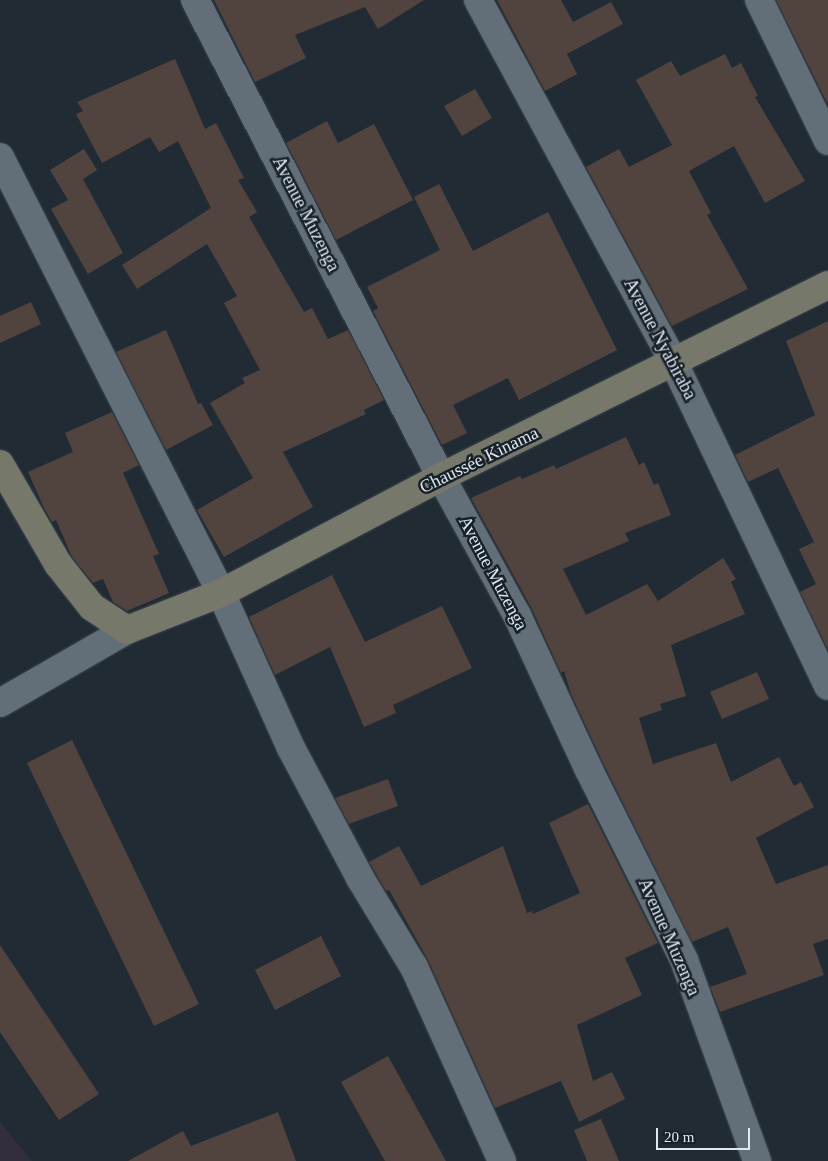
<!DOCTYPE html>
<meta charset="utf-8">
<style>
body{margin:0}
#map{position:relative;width:828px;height:1161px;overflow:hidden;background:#202b33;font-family:Georgia,serif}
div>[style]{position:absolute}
.medical>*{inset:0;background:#322e3e}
.building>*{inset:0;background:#51443e}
.roads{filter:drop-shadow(0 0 1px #3d464d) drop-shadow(0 0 1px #3d464d)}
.street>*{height:28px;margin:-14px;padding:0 14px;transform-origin:14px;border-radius:14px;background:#626e78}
.secondary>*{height:28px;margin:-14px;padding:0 14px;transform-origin:14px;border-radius:14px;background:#767869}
span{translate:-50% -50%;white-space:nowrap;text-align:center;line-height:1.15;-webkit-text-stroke:5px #172129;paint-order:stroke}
.street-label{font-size:18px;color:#e0e7ed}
.scale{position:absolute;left:656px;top:1128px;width:94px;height:22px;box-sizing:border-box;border:2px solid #e0e7ed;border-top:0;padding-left:6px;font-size:15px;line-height:18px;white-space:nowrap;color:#e0e7ed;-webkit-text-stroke:4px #172129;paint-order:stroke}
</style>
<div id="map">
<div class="medical">
<i style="clip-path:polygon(0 1122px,32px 1161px,0 1161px)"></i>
</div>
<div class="building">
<i style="clip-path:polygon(214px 0,424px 0,378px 29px,365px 7px,295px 35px,306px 58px,255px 82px)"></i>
<i style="clip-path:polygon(497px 0,561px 0,573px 22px,611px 2px,623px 24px,567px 54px,577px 74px,545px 91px)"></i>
<i style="clip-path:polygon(776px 0,828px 0,828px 104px,822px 93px)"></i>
<i style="clip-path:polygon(725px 54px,732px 68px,741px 63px,758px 96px,755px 97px,805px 181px,765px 203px,734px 146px,689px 171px,711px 213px,707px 215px,748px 289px,672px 326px,586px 167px,619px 149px,629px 167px,672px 145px,636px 80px,671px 61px,680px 76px)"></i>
<i style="clip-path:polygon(175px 59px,205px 129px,216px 123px,244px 178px,238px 180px,257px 212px,249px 217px,304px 312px,312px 308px,328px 339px,348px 330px,384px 400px,364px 410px,366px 414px,283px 452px,313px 507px,224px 557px,197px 510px,253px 478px,210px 403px,245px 383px,242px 378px,260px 370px,224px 303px,237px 296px,207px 244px,137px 289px,122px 265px,211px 208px,178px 141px,159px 152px,150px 137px,102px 163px,76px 114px,83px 111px,77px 102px)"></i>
<i style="clip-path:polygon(475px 89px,492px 118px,462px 136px,444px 106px)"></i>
<i style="clip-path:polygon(327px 121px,338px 143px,374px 124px,413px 200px,336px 240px,286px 143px)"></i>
<i style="clip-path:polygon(84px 149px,97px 170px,83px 179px,123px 253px,88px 274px,51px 209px,68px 200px,50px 170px)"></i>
<i style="clip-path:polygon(439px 184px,473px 251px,548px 212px,617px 350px,519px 400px,508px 378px,453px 405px,467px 433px,442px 445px,373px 311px,378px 308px,367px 287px,440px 250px,414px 197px)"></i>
<i style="clip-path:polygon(31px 302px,41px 324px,0 343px,0 316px)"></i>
<i style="clip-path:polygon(828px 321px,828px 650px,800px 592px,816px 584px,799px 549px,814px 542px,778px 468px,748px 482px,735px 455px,815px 415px,786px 341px)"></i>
<i style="clip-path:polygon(166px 330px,198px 404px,201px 403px,213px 425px,166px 450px,116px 352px)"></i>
<i style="clip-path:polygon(112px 412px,139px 465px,123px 473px,159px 554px,153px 556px,169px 593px,127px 611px,113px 602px,103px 579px,93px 583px,72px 557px,56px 520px,52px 522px,44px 508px,28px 472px,73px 452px,65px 433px)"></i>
<i style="clip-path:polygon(626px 437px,639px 465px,644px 462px,654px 485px,658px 483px,671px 515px,625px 533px,629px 541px,563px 569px,586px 615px,647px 584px,658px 601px,723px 558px,736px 579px,731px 582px,745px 614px,671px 645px,686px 696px,660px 704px,662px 710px,639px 718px,653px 764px,716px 743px,731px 782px,779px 757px,794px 786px,801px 782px,814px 807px,756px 838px,776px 884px,828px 865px,828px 939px,813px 944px,824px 975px,720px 1012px,710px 987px,747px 974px,728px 927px,692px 942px,602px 761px,571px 694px,564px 671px,561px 673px,531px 607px,471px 498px,520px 476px,522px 479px,554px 465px,556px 469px)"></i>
<i style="clip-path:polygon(332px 575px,365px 642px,442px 606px,472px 668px,393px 705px,396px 713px,364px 727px,330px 647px,275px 675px,249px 617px)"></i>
<i style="clip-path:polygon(757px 672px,769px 699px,722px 719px,710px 692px)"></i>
<i style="clip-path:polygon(72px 740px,199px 1004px,154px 1026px,27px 763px)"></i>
<i style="clip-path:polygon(388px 779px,398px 806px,349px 824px,335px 798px)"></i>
<i style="clip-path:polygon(588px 804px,658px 943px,625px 958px,642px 995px,577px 1025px,593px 1081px,612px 1072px,625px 1099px,579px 1122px,561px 1081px,495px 1108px,428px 960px,389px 890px,386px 891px,369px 862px,399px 846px,421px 886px,503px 846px,527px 913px,532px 911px,533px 914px,580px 893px,549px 823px)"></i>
<i style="clip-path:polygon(321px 936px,341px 976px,275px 1010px,255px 970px)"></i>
<i style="clip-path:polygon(0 945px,99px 1094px,59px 1120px,0 1032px)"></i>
<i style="clip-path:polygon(388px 1056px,446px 1161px,385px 1161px,341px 1082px)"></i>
<i style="clip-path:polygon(278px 1112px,296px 1161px,128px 1161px,183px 1131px,191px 1146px)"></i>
<i style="clip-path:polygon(601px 1119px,619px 1161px,587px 1161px,574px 1130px)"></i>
</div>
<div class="roads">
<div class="street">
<i style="left:195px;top:0;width:537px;rotate:62.72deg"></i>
<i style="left:441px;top:477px;width:158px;rotate:61.2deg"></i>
<i style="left:517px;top:615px;width:169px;rotate:65.1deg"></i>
<i style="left:588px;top:768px;width:215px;rotate:63.4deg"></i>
<i style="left:684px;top:960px;width:214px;rotate:70deg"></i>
<i style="left:478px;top:0;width:410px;rotate:61.6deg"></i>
<i style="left:673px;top:361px;width:360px;rotate:64.5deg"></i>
<i style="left:759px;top:0;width:157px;rotate:63.9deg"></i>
<i style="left:0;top:157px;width:489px;rotate:63.1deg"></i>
<i style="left:221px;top:593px;width:170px;rotate:65.7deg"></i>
<i style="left:291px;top:748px;width:147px;rotate:62deg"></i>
<i style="left:360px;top:878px;width:104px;rotate:58.8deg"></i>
<i style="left:414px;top:967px;width:213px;rotate:65.6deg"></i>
<i style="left:0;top:703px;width:146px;rotate:-29.9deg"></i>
</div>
<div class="secondary">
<i style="left:0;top:464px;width:116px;rotate:59.9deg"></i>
<i style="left:58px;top:564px;width:55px;rotate:51.7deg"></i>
<i style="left:92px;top:607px;width:42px;rotate:33.3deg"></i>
<i style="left:127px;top:630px;width:101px;rotate:-21.5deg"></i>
<i style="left:221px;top:593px;width:249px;rotate:-27.8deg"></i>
<i style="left:441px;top:477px;width:432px;rotate:-26.4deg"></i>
</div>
</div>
<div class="street-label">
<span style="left:306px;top:214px;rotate:63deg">Avenue Muzenga</span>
<span style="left:660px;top:339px;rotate:62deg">Avenue Nyabiraba</span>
<span style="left:479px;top:460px;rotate:-26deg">Chaussée Kinama</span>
<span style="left:493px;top:573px;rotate:62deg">Avenue Muzenga</span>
<span style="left:669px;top:937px;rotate:66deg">Avenue Muzenga</span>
</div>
<div class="scale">20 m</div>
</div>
